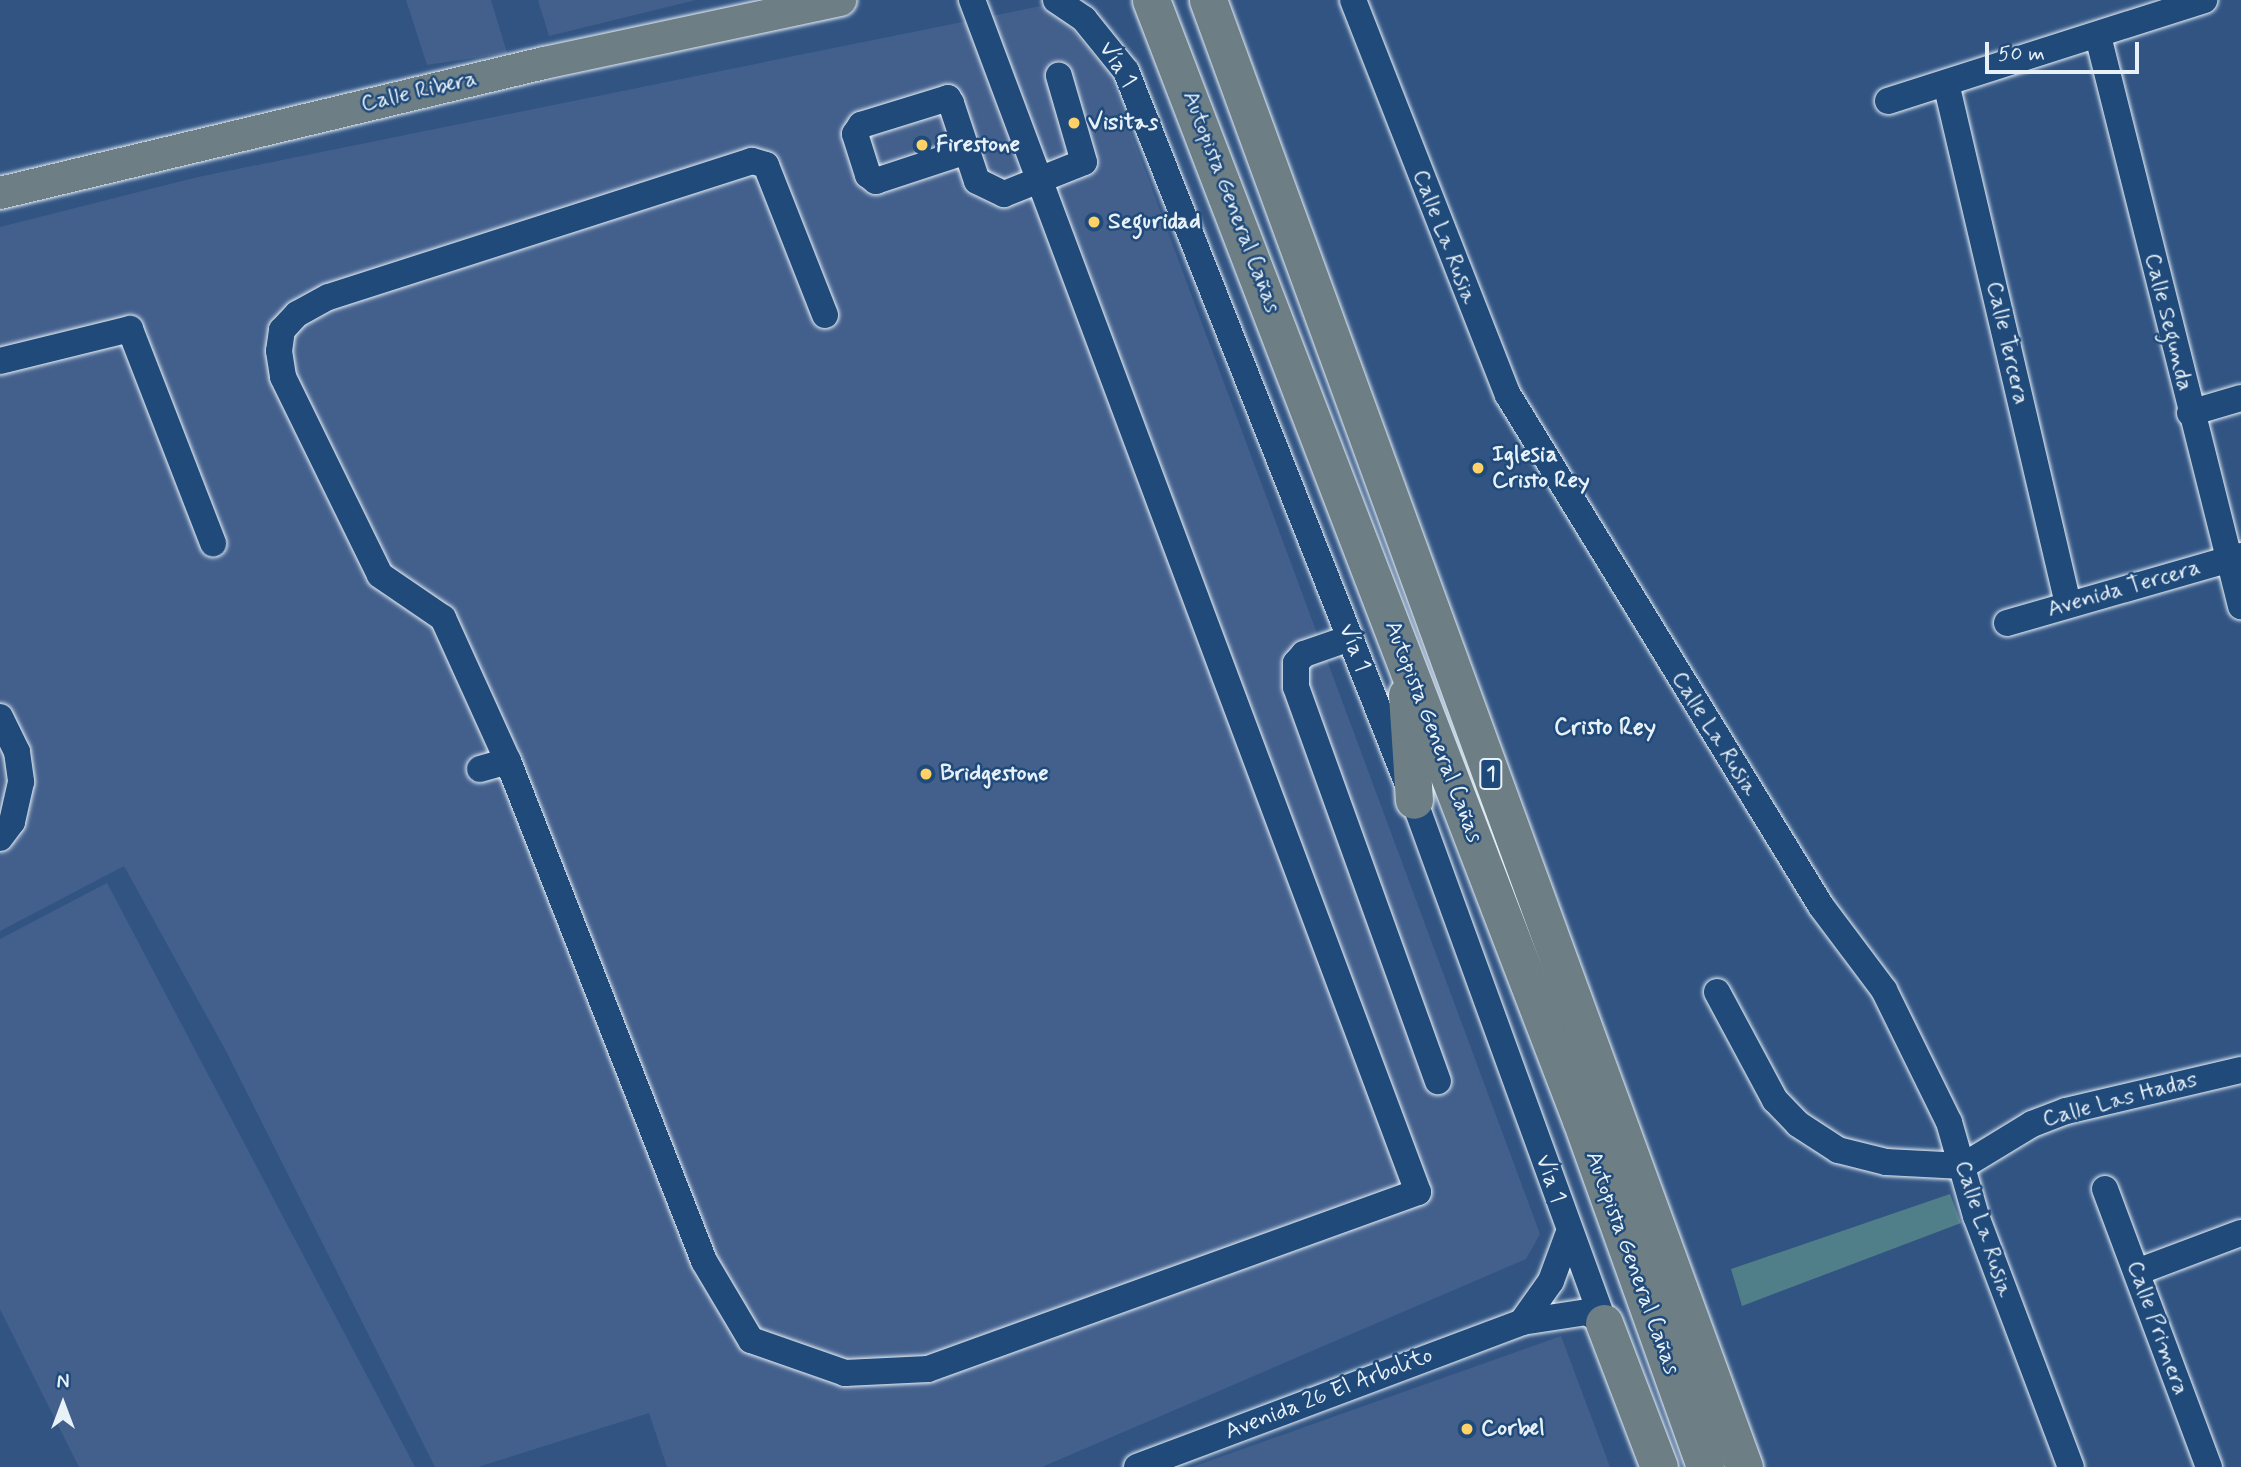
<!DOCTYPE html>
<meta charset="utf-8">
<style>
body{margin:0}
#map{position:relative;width:2241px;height:1467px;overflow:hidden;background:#315483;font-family:Mynerve,sans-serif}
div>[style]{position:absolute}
.built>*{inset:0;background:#43608d}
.green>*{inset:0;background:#507f89}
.roads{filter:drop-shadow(0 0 2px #e8f1f8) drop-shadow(0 0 2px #e8f1f8)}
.minor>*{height:26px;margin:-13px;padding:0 13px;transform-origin:13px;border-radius:13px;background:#1f4a7a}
.major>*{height:32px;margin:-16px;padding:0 16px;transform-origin:16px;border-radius:16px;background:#6d7e84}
.highway>*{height:37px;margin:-18.5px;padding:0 18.5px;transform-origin:18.5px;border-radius:18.5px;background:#6d7e84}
.dots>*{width:19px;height:19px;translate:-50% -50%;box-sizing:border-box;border:4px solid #1f4a7a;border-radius:50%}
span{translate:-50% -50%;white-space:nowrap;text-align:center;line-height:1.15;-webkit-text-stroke:5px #1f4a7a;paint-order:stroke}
.shield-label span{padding:2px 5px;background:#1f4a7a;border:2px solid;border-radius:5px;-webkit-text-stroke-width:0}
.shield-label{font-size:21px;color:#e8f1f8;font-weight:700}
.street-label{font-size:23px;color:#e8f1f8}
.poi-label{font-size:23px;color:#e8f1f8;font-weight:700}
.left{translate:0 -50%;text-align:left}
.neighbourhood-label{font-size:24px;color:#e8f1f8;font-weight:700}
.north{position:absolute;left:28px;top:1369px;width:70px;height:70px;-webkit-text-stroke:5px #1f4a7a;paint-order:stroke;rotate:0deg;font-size:19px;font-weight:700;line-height:28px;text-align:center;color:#e8f1f8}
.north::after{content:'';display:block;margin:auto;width:24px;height:32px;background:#e8f1f8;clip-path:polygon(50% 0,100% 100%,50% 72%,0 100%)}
.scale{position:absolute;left:1985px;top:42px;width:154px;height:32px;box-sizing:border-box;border:4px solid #e8f1f8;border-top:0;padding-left:9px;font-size:21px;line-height:24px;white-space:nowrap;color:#e8f1f8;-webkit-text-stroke:5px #1f4a7a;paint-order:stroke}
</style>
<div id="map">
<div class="built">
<i style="clip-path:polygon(406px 0,491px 0,507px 53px,427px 65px)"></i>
<i style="clip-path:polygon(538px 0,696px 0,549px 36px)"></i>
<i style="clip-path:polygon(1051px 4px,1109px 73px,1540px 1234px,1526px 1259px,1042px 1467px,667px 1467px,649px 1413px,478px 1467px,435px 1467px,226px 1051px,124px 866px,0 931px,0 227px,198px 177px)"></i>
<i style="clip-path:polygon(107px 883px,415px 1467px,79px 1467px,0 1309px,0 939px)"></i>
<i style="clip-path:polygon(1561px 1336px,1610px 1467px,1192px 1467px)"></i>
</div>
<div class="green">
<i style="clip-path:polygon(1950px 1194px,1961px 1223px,1742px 1306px,1731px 1269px)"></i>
</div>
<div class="roads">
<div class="minor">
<i style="left:1056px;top:0;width:34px;rotate:34deg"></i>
<i style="left:1084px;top:19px;width:67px;rotate:51.1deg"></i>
<i style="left:1126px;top:71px;width:784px;rotate:68.44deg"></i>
<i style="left:1414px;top:800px;width:556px;rotate:70.03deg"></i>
<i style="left:1353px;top:0;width:424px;rotate:68.6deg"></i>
<i style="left:1508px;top:395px;width:599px;rotate:58.51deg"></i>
<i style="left:1821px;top:906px;width:105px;rotate:53.1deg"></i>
<i style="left:1884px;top:990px;width:147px;rotate:63.8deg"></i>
<i style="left:1949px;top:1122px;width:98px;rotate:74deg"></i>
<i style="left:1976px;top:1216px;width:268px;rotate:69.3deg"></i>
<i style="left:2098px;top:36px;width:588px;rotate:75.92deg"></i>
<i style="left:1946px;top:83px;width:535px;rotate:76.82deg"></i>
<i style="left:1888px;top:101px;width:332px;rotate:-17.7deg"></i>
<i style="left:967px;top:151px;width:96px;rotate:161.8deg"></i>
<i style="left:876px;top:181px;width:10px;rotate:-143deg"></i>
<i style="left:868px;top:175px;width:43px;rotate:-107.6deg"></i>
<i style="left:855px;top:134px;width:11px;rotate:-56deg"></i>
<i style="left:861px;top:125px;width:91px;rotate:-17.2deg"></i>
<i style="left:948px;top:98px;width:6px;rotate:59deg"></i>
<i style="left:951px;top:103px;width:82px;rotate:71.6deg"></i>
<i style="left:977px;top:181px;width:30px;rotate:26deg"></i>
<i style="left:1004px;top:194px;width:86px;rotate:-21.8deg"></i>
<i style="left:1084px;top:162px;width:90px;rotate:-106.2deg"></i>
<i style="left:825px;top:315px;width:161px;rotate:-111.5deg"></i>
<i style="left:766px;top:165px;width:15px;rotate:-164deg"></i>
<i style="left:752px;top:161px;width:445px;rotate:162.2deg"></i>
<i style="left:328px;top:297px;width:35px;rotate:151deg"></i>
<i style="left:297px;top:314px;width:22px;rotate:133deg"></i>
<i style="left:282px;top:330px;width:21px;rotate:98deg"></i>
<i style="left:279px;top:351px;width:26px;rotate:81deg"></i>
<i style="left:283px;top:377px;width:220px;rotate:63.9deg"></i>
<i style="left:380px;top:575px;width:76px;rotate:34.3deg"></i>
<i style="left:443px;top:618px;width:157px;rotate:65.6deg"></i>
<i style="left:508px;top:761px;width:537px;rotate:68.59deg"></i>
<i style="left:704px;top:1261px;width:92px;rotate:59.3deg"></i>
<i style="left:751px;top:1340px;width:100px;rotate:19.3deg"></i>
<i style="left:845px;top:1373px;width:83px;rotate:-2.8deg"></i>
<i style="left:928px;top:1369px;width:521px;rotate:-19.86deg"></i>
<i style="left:1418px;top:1192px;width:1273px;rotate:-110.51deg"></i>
<i style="left:0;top:361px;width:134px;rotate:-13.8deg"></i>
<i style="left:130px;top:329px;width:230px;rotate:68.8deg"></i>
<i style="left:2190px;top:413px;width:53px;rotate:-16.4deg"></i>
<i style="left:2007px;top:623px;width:243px;rotate:-16deg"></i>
<i style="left:1350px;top:638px;width:49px;rotate:160.8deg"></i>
<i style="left:1304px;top:654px;width:12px;rotate:132deg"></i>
<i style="left:1296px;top:663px;width:24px;rotate:90deg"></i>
<i style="left:1296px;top:687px;width:419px;rotate:70.2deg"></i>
<i style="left:0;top:717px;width:39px;rotate:64deg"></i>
<i style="left:17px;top:752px;width:30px;rotate:82deg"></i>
<i style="left:21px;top:782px;width:41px;rotate:102.7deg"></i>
<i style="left:12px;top:822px;width:20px;rotate:127deg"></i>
<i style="left:480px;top:769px;width:29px;rotate:-16deg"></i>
<i style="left:1717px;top:992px;width:123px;rotate:61.8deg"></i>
<i style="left:1775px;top:1100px;width:33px;rotate:46deg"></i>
<i style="left:1798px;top:1124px;width:48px;rotate:33deg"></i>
<i style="left:1838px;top:1150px;width:49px;rotate:14deg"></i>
<i style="left:1886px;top:1162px;width:77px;rotate:3deg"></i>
<i style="left:1963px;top:1166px;width:81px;rotate:-31.3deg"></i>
<i style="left:2032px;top:1124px;width:36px;rotate:-21deg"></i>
<i style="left:2066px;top:1111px;width:180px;rotate:-13.2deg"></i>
<i style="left:2105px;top:1189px;width:297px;rotate:69.5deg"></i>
<i style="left:2137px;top:1272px;width:111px;rotate:-20.6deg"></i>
<i style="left:1522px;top:1322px;width:50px;rotate:-54.7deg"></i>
<i style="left:1551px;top:1281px;width:52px;rotate:-69.8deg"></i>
<i style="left:1137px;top:1467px;width:411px;rotate:-20.6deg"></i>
<i style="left:1522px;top:1322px;width:66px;rotate:-8.7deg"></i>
<i style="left:1587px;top:1312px;width:20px;rotate:33deg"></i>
</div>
<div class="major">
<i style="left:0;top:193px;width:559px;rotate:-13.44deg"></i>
<i style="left:544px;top:63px;width:303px;rotate:-12deg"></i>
</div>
<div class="highway">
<i style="left:1151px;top:0;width:1200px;rotate:69deg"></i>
<i style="left:1581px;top:1120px;width:368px;rotate:70.3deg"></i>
<i style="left:1208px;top:0;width:1562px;rotate:69.93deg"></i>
<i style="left:1407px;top:695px;width:105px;rotate:86.2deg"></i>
<i style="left:1604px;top:1323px;width:154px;rotate:69.1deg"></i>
</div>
</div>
<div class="dots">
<i style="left:1074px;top:123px;background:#ffd166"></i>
<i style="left:922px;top:145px;background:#ffd166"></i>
<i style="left:1094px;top:222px;background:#ffd166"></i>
<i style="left:1478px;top:468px;background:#ffd166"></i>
<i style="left:926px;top:774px;background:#ffd166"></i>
<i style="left:1467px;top:1429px;background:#ffd166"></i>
</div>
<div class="shield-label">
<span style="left:1491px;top:774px">1</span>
</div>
<div class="street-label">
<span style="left:1117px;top:65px;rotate:57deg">Vía 1</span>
<span style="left:419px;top:92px;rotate:-13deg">Calle Ribera</span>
<span style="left:1231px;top:202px;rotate:69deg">Autopista General Cañas</span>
<span style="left:1444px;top:237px;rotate:69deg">Calle La Rusia</span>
<span style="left:2168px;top:322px;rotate:76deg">Calle Segunda</span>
<span style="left:2007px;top:343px;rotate:77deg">Calle Tercera</span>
<span style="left:2124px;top:589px;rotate:-16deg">Avenida Tercera</span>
<span style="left:1354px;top:648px;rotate:68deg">Vía 1</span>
<span style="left:1433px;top:732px;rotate:69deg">Autopista General Cañas</span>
<span style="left:1714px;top:734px;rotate:58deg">Calle La Rusia</span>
<span style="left:2120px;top:1100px;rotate:-15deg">Calle Las Hadas</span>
<span style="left:1550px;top:1179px;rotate:70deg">Vía 1</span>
<span style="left:1983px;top:1229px;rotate:72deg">Calle La Rusia</span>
<span style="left:1632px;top:1263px;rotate:70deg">Autopista General Cañas</span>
<span style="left:2157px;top:1328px;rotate:70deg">Calle Primera</span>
<span style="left:1329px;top:1394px;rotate:-21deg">Avenida 26 El Arbolito</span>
</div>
<div class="poi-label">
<span class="left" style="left:1088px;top:123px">Visitas</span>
<span class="left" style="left:936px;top:145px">Firestone</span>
<span class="left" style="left:1108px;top:222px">Seguridad</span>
<span class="left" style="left:1492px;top:468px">Iglesia<br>Cristo Rey</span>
<span class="left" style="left:940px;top:774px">Bridgestone</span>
<span class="left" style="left:1481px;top:1429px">Corbel</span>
</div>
<div class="neighbourhood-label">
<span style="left:1605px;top:728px">Cristo Rey</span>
</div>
<div class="north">N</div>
<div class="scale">50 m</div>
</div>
